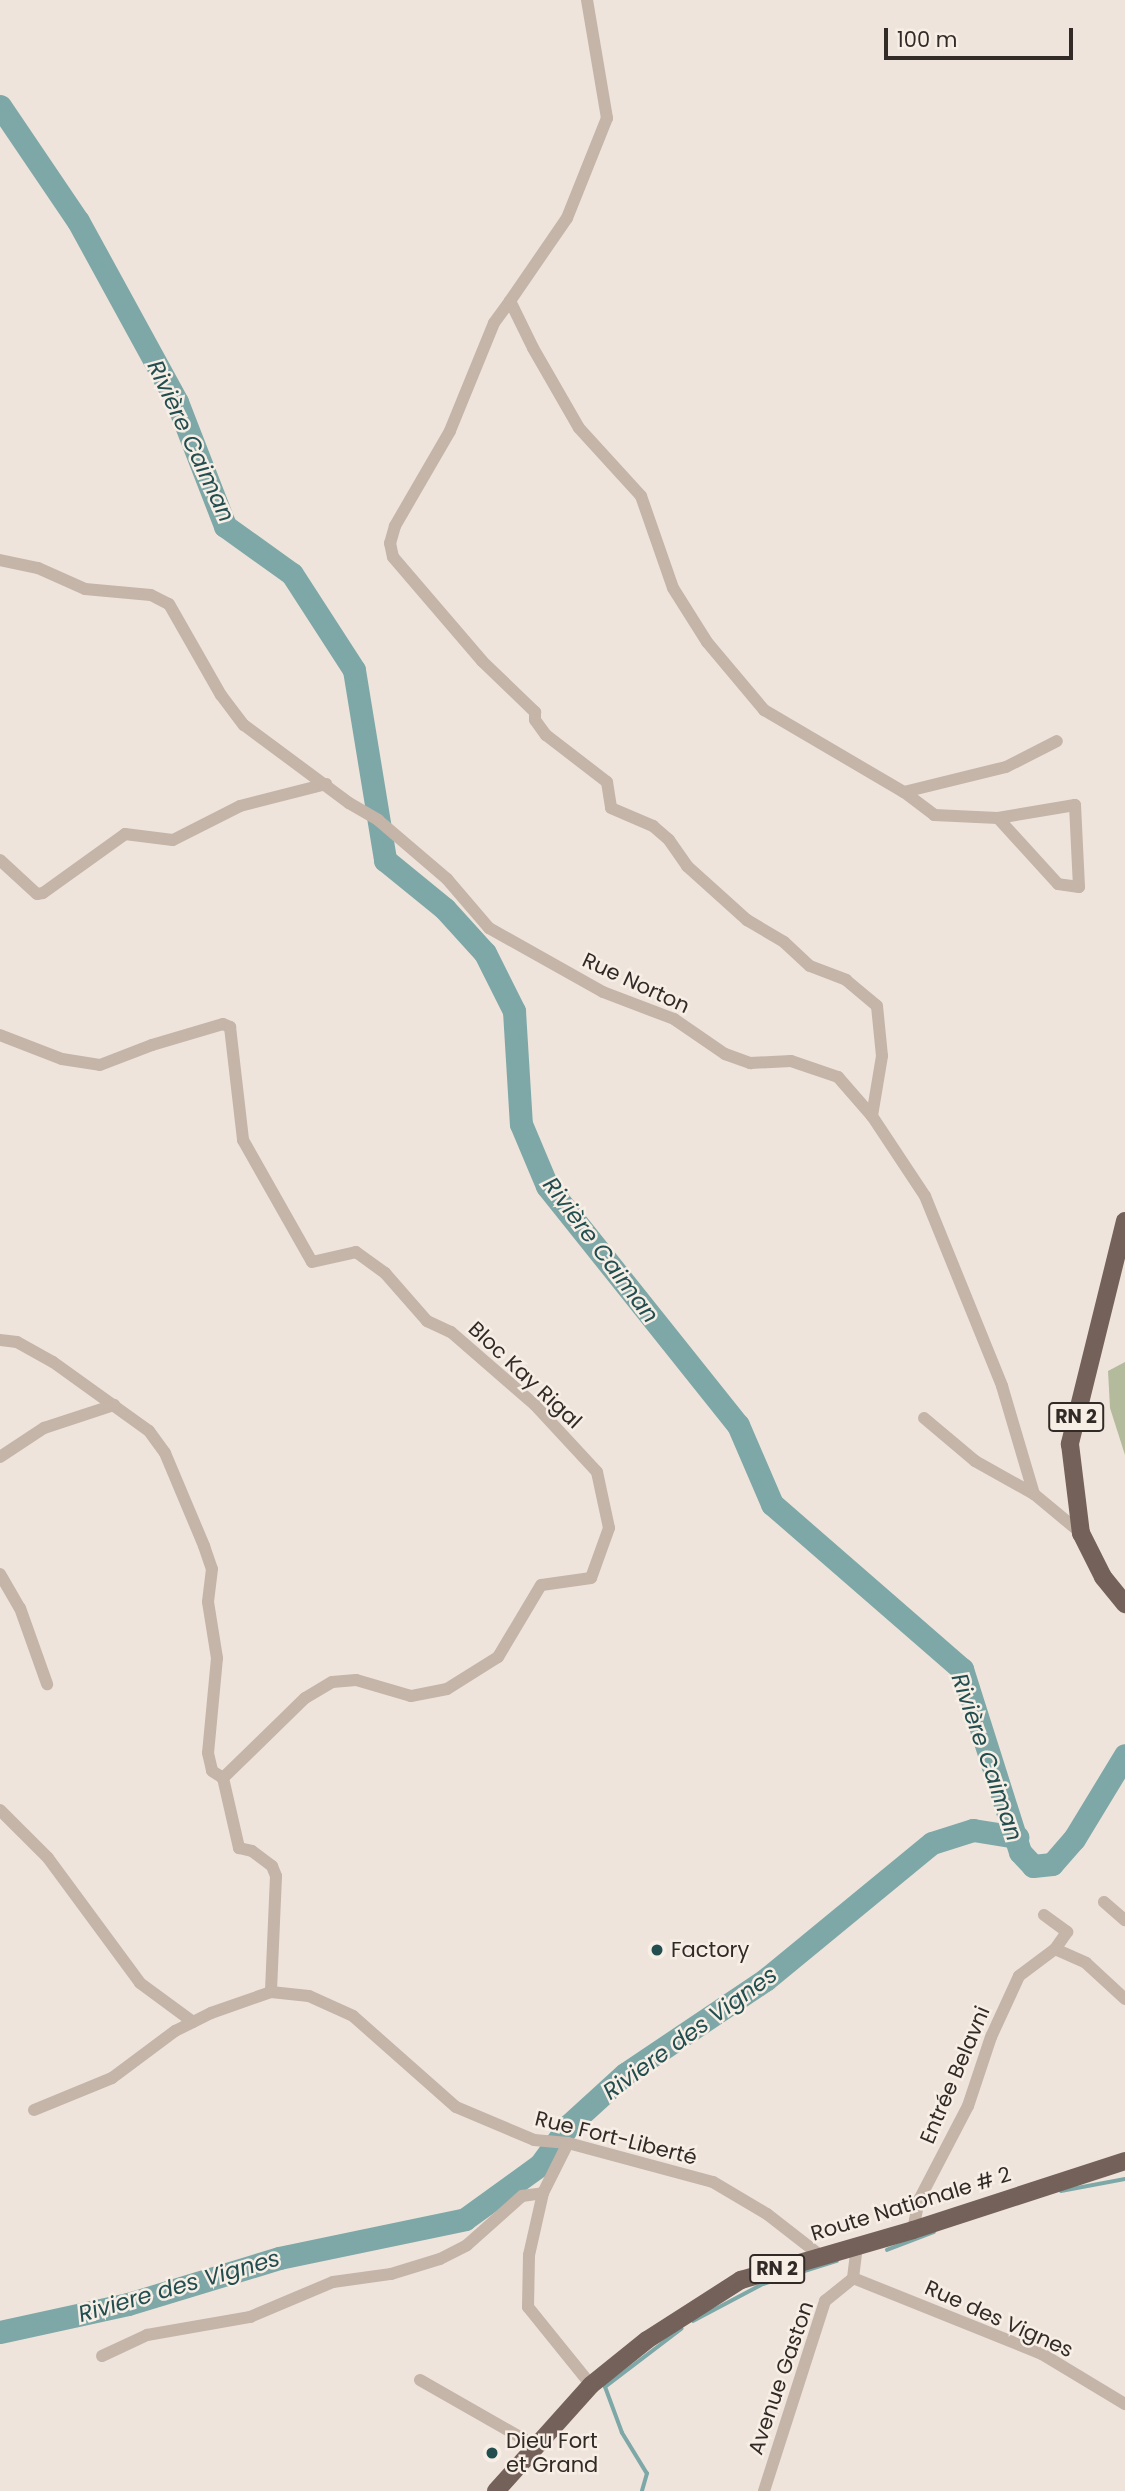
<!DOCTYPE html>
<meta charset="utf-8">
<style>
body{margin:0}
#map{position:relative;width:1125px;height:2491px;overflow:hidden;background:#eee4db;font-family:Poppins,sans-serif}
div>[style]{position:absolute}
.green>*{inset:0;background:#b3bb9c}
.stream>*{height:3.5px;margin:-1.75px;padding:0 1.75px;transform-origin:1.75px;border-radius:1.75px;background:#7da8a7}
.river>*{height:23px;margin:-11.5px;padding:0 11.5px;transform-origin:11.5px;border-radius:11.5px;background:#7da8a7}
.minor>*{height:12px;margin:-6px;padding:0 6px;transform-origin:6px;border-radius:6px;background:#c5b4a8}
.primary>*{height:18px;margin:-9px;padding:0 9px;transform-origin:9px;border-radius:9px;background:#73615a}
.dots>*{width:19px;height:19px;translate:-50% -50%;box-sizing:border-box;border:4px solid #f7eee6;border-radius:50%}
span{translate:-50% -50%;white-space:nowrap;text-align:center;line-height:1.15;-webkit-text-stroke:5px #f7eee6;paint-order:stroke}
.shield-label span{padding:2px 5px;background:#f7eee6;border:2px solid;border-radius:5px;-webkit-text-stroke-width:0}
.shield-label{font-size:19px;color:#322a27;font-weight:700}
.street-label{font-size:21px;color:#322a27}
.poi-label{font-size:21px;color:#322a27}
.left{translate:0 -50%;text-align:left}
.water-label{font-size:23px;color:#224e4f;font-style:italic}
.scale{position:absolute;left:884px;top:28px;width:189px;height:32px;box-sizing:border-box;border:4px solid #322a27;border-top:0;padding-left:9px;font-size:21px;line-height:24px;white-space:nowrap;color:#322a27;-webkit-text-stroke:5px #f7eee6;paint-order:stroke}
</style>
<div id="map">
<div class="green">
<i style="clip-path:polygon(1125px 1362px,1125px 1455px,1110px 1408px,1108px 1371px)"></i>
</div>
<div class="stream">
<i style="left:1061px;top:2191px;width:65px;rotate:-10.6deg"></i>
<i style="left:887px;top:2250px;width:50px;rotate:-21deg"></i>
<i style="left:693px;top:2321px;width:79px;rotate:-27.9deg"></i>
<i style="left:763px;top:2284px;width:77px;rotate:-17.3deg"></i>
<i style="left:642px;top:2491px;width:18px;rotate:-74deg"></i>
<i style="left:647px;top:2474px;width:48px;rotate:-121.4deg"></i>
<i style="left:622px;top:2433px;width:49px;rotate:-110.3deg"></i>
<i style="left:605px;top:2387px;width:96px;rotate:-37.3deg"></i>
</div>
<div class="river">
<i style="left:0;top:106px;width:139px;rotate:55.9deg"></i>
<i style="left:78px;top:221px;width:206px;rotate:61.3deg"></i>
<i style="left:177px;top:402px;width:133px;rotate:68.8deg"></i>
<i style="left:225px;top:526px;width:82px;rotate:35.6deg"></i>
<i style="left:292px;top:574px;width:114px;rotate:57.1deg"></i>
<i style="left:354px;top:670px;width:193px;rotate:80.7deg"></i>
<i style="left:385px;top:860px;width:77px;rotate:39.2deg"></i>
<i style="left:445px;top:909px;width:59px;rotate:47.7deg"></i>
<i style="left:485px;top:953px;width:65px;rotate:63.4deg"></i>
<i style="left:514px;top:1011px;width:113px;rotate:86.5deg"></i>
<i style="left:521px;top:1124px;width:67px;rotate:67.2deg"></i>
<i style="left:547px;top:1186px;width:306px;rotate:51.4deg"></i>
<i style="left:738px;top:1425px;width:86px;rotate:66.7deg"></i>
<i style="left:772px;top:1504px;width:252px;rotate:41deg"></i>
<i style="left:962px;top:1669px;width:192px;rotate:72.4deg"></i>
<i style="left:1020px;top:1852px;width:19px;rotate:47deg"></i>
<i style="left:1033px;top:1866px;width:19px;rotate:-6deg"></i>
<i style="left:1052px;top:1864px;width:33px;rotate:-49deg"></i>
<i style="left:1074px;top:1839px;width:98px;rotate:-58.7deg"></i>
<i style="left:0;top:2332px;width:131px;rotate:-12.3deg"></i>
<i style="left:128px;top:2304px;width:158px;rotate:-16.9deg"></i>
<i style="left:279px;top:2258px;width:190px;rotate:-11.8deg"></i>
<i style="left:465px;top:2219px;width:92px;rotate:-35.8deg"></i>
<i style="left:540px;top:2165px;width:49px;rotate:-54.1deg"></i>
<i style="left:569px;top:2125px;width:76px;rotate:-42.3deg"></i>
<i style="left:625px;top:2074px;width:169px;rotate:-33.9deg"></i>
<i style="left:765px;top:1980px;width:216px;rotate:-39.4deg"></i>
<i style="left:932px;top:1843px;width:43px;rotate:-17.6deg"></i>
<i style="left:973px;top:1830px;width:45px;rotate:9deg"></i>
</div>
<div class="minor">
<i style="left:587px;top:0;width:120px;rotate:80.4deg"></i>
<i style="left:607px;top:118px;width:108px;rotate:111.8deg"></i>
<i style="left:567px;top:218px;width:101px;rotate:124.5deg"></i>
<i style="left:510px;top:301px;width:52px;rotate:63.9deg"></i>
<i style="left:533px;top:348px;width:92px;rotate:60.1deg"></i>
<i style="left:579px;top:428px;width:92px;rotate:47.6deg"></i>
<i style="left:641px;top:496px;width:97px;rotate:70.8deg"></i>
<i style="left:673px;top:588px;width:64px;rotate:57.8deg"></i>
<i style="left:707px;top:642px;width:89px;rotate:50deg"></i>
<i style="left:764px;top:710px;width:162px;rotate:30.4deg"></i>
<i style="left:904px;top:792px;width:38px;rotate:37deg"></i>
<i style="left:934px;top:815px;width:64px;rotate:2.7deg"></i>
<i style="left:998px;top:818px;width:78px;rotate:-9.6deg"></i>
<i style="left:1075px;top:805px;width:82px;rotate:87.2deg"></i>
<i style="left:1079px;top:887px;width:21px;rotate:-172deg"></i>
<i style="left:1058px;top:884px;width:89px;rotate:-132.3deg"></i>
<i style="left:510px;top:301px;width:27px;rotate:126deg"></i>
<i style="left:494px;top:323px;width:117px;rotate:112.2deg"></i>
<i style="left:450px;top:431px;width:110px;rotate:120.1deg"></i>
<i style="left:395px;top:526px;width:18px;rotate:106deg"></i>
<i style="left:390px;top:543px;width:14px;rotate:78deg"></i>
<i style="left:393px;top:557px;width:137px;rotate:49.4deg"></i>
<i style="left:482px;top:661px;width:74px;rotate:43.9deg"></i>
<i style="left:535px;top:712px;width:8px;rotate:90deg"></i>
<i style="left:535px;top:720px;width:19px;rotate:54deg"></i>
<i style="left:546px;top:735px;width:77px;rotate:37.6deg"></i>
<i style="left:607px;top:782px;width:26px;rotate:81deg"></i>
<i style="left:611px;top:808px;width:46px;rotate:23.2deg"></i>
<i style="left:653px;top:826px;width:21px;rotate:41deg"></i>
<i style="left:669px;top:840px;width:32px;rotate:55deg"></i>
<i style="left:687px;top:866px;width:81px;rotate:42deg"></i>
<i style="left:747px;top:920px;width:43px;rotate:30.7deg"></i>
<i style="left:784px;top:942px;width:35px;rotate:43deg"></i>
<i style="left:810px;top:966px;width:39px;rotate:21deg"></i>
<i style="left:846px;top:980px;width:40px;rotate:40deg"></i>
<i style="left:877px;top:1006px;width:50px;rotate:84.3deg"></i>
<i style="left:882px;top:1056px;width:61px;rotate:99.5deg"></i>
<i style="left:0;top:560px;width:39px;rotate:12deg"></i>
<i style="left:38px;top:568px;width:51px;rotate:24.1deg"></i>
<i style="left:85px;top:589px;width:66px;rotate:5.2deg"></i>
<i style="left:151px;top:595px;width:20px;rotate:27deg"></i>
<i style="left:169px;top:604px;width:105px;rotate:60.3deg"></i>
<i style="left:221px;top:695px;width:38px;rotate:53deg"></i>
<i style="left:244px;top:725px;width:131px;rotate:36.6deg"></i>
<i style="left:349px;top:803px;width:34px;rotate:30deg"></i>
<i style="left:378px;top:820px;width:91px;rotate:40.5deg"></i>
<i style="left:447px;top:879px;width:65px;rotate:49.4deg"></i>
<i style="left:489px;top:928px;width:131px;rotate:29.3deg"></i>
<i style="left:603px;top:992px;width:76px;rotate:20.8deg"></i>
<i style="left:674px;top:1019px;width:62px;rotate:34.5deg"></i>
<i style="left:725px;top:1054px;width:27px;rotate:20deg"></i>
<i style="left:750px;top:1063px;width:41px;rotate:-2.8deg"></i>
<i style="left:791px;top:1061px;width:50px;rotate:18.8deg"></i>
<i style="left:838px;top:1077px;width:52px;rotate:48.9deg"></i>
<i style="left:872px;top:1116px;width:96px;rotate:56.5deg"></i>
<i style="left:925px;top:1196px;width:205px;rotate:67.9deg"></i>
<i style="left:1002px;top:1386px;width:113px;rotate:73.5deg"></i>
<i style="left:1034px;top:1494px;width:61px;rotate:39.7deg"></i>
<i style="left:904px;top:792px;width:105px;rotate:-13.8deg"></i>
<i style="left:1006px;top:767px;width:57px;rotate:-27deg"></i>
<i style="left:0;top:860px;width:50px;rotate:42.6deg"></i>
<i style="left:37px;top:894px;width:6px;rotate:-9deg"></i>
<i style="left:43px;top:893px;width:101px;rotate:-35.7deg"></i>
<i style="left:125px;top:834px;width:48px;rotate:7.1deg"></i>
<i style="left:173px;top:840px;width:75px;rotate:-26.9deg"></i>
<i style="left:240px;top:806px;width:89px;rotate:-14.3deg"></i>
<i style="left:0;top:1035px;width:66px;rotate:21.2deg"></i>
<i style="left:62px;top:1059px;width:38px;rotate:9deg"></i>
<i style="left:100px;top:1065px;width:56px;rotate:-21deg"></i>
<i style="left:152px;top:1045px;width:74px;rotate:-16.5deg"></i>
<i style="left:223px;top:1024px;width:8px;rotate:23deg"></i>
<i style="left:230px;top:1027px;width:114px;rotate:83.4deg"></i>
<i style="left:243px;top:1140px;width:140px;rotate:60.5deg"></i>
<i style="left:312px;top:1262px;width:45px;rotate:-12.8deg"></i>
<i style="left:356px;top:1252px;width:36px;rotate:36deg"></i>
<i style="left:385px;top:1273px;width:64px;rotate:48.8deg"></i>
<i style="left:427px;top:1321px;width:26px;rotate:25deg"></i>
<i style="left:451px;top:1332px;width:111px;rotate:41deg"></i>
<i style="left:535px;top:1405px;width:91px;rotate:47.2deg"></i>
<i style="left:597px;top:1472px;width:57px;rotate:77.9deg"></i>
<i style="left:609px;top:1528px;width:53px;rotate:109.8deg"></i>
<i style="left:591px;top:1578px;width:50px;rotate:172deg"></i>
<i style="left:541px;top:1585px;width:84px;rotate:120.8deg"></i>
<i style="left:498px;top:1657px;width:60px;rotate:147.9deg"></i>
<i style="left:447px;top:1689px;width:37px;rotate:169deg"></i>
<i style="left:411px;top:1696px;width:57px;rotate:-163.8deg"></i>
<i style="left:356px;top:1680px;width:24px;rotate:175deg"></i>
<i style="left:332px;top:1682px;width:31px;rotate:149deg"></i>
<i style="left:305px;top:1698px;width:115px;rotate:135.7deg"></i>
<i style="left:0;top:1340px;width:17px;rotate:7deg"></i>
<i style="left:17px;top:1342px;width:41px;rotate:29.1deg"></i>
<i style="left:53px;top:1362px;width:118px;rotate:35.7deg"></i>
<i style="left:149px;top:1431px;width:27px;rotate:54deg"></i>
<i style="left:165px;top:1453px;width:101px;rotate:67.2deg"></i>
<i style="left:204px;top:1546px;width:24px;rotate:71deg"></i>
<i style="left:212px;top:1569px;width:33px;rotate:97deg"></i>
<i style="left:208px;top:1602px;width:57px;rotate:80.9deg"></i>
<i style="left:217px;top:1658px;width:95px;rotate:95.4deg"></i>
<i style="left:208px;top:1753px;width:18px;rotate:77deg"></i>
<i style="left:212px;top:1771px;width:13px;rotate:32deg"></i>
<i style="left:223px;top:1778px;width:72px;rotate:77.1deg"></i>
<i style="left:239px;top:1848px;width:13px;rotate:13deg"></i>
<i style="left:252px;top:1851px;width:25px;rotate:37deg"></i>
<i style="left:272px;top:1866px;width:11px;rotate:68deg"></i>
<i style="left:276px;top:1876px;width:116px;rotate:92.5deg"></i>
<i style="left:924px;top:1418px;width:67px;rotate:40.1deg"></i>
<i style="left:975px;top:1461px;width:68px;rotate:29.2deg"></i>
<i style="left:0;top:1457px;width:53px;rotate:-33.4deg"></i>
<i style="left:44px;top:1428px;width:74px;rotate:-18.2deg"></i>
<i style="left:0;top:1574px;width:39px;rotate:60deg"></i>
<i style="left:20px;top:1608px;width:81px;rotate:70.4deg"></i>
<i style="left:0;top:1810px;width:68px;rotate:45deg"></i>
<i style="left:48px;top:1858px;width:155px;rotate:53.6deg"></i>
<i style="left:140px;top:1983px;width:66px;rotate:36.3deg"></i>
<i style="left:1104px;top:1902px;width:28px;rotate:41deg"></i>
<i style="left:1044px;top:1915px;width:29px;rotate:36deg"></i>
<i style="left:1067px;top:1932px;width:21px;rotate:125deg"></i>
<i style="left:1055px;top:1949px;width:34px;rotate:24deg"></i>
<i style="left:1086px;top:1963px;width:53px;rotate:42.7deg"></i>
<i style="left:34px;top:2110px;width:84px;rotate:-22.3deg"></i>
<i style="left:112px;top:2078px;width:79px;rotate:-36.7deg"></i>
<i style="left:175px;top:2031px;width:40px;rotate:-26.6deg"></i>
<i style="left:211px;top:2013px;width:64px;rotate:-19.3deg"></i>
<i style="left:271px;top:1992px;width:38px;rotate:6deg"></i>
<i style="left:309px;top:1996px;width:48px;rotate:24.4deg"></i>
<i style="left:353px;top:2016px;width:137px;rotate:41.5deg"></i>
<i style="left:456px;top:2107px;width:85px;rotate:22.9deg"></i>
<i style="left:534px;top:2140px;width:34px;rotate:5deg"></i>
<i style="left:568px;top:2143px;width:150px;rotate:15.1deg"></i>
<i style="left:713px;top:2182px;width:63px;rotate:30.7deg"></i>
<i style="left:767px;top:2214px;width:68px;rotate:37.9deg"></i>
<i style="left:568px;top:2143px;width:56px;rotate:116.6deg"></i>
<i style="left:543px;top:2193px;width:64px;rotate:102.7deg"></i>
<i style="left:529px;top:2255px;width:52px;rotate:91.1deg"></i>
<i style="left:528px;top:2307px;width:100px;rotate:51.1deg"></i>
<i style="left:913px;top:2230px;width:31px;rotate:-79deg"></i>
<i style="left:919px;top:2200px;width:106px;rotate:-62.5deg"></i>
<i style="left:968px;top:2106px;width:73px;rotate:-71.6deg"></i>
<i style="left:991px;top:2037px;width:67px;rotate:-65.3deg"></i>
<i style="left:1019px;top:1976px;width:45px;rotate:-36.9deg"></i>
<i style="left:853px;top:2278px;width:204px;rotate:21.9deg"></i>
<i style="left:1042px;top:2354px;width:97px;rotate:31.1deg"></i>
<i style="left:102px;top:2356px;width:50px;rotate:-25deg"></i>
<i style="left:147px;top:2335px;width:105px;rotate:-9.9deg"></i>
<i style="left:250px;top:2317px;width:90px;rotate:-22.9deg"></i>
<i style="left:333px;top:2282px;width:59px;rotate:-7.9deg"></i>
<i style="left:391px;top:2274px;width:51px;rotate:-17deg"></i>
<i style="left:440px;top:2259px;width:30px;rotate:-27deg"></i>
<i style="left:467px;top:2245px;width:74px;rotate:-41.7deg"></i>
<i style="left:522px;top:2196px;width:21px;rotate:-8deg"></i>
<i style="left:420px;top:2380px;width:131px;rotate:29.7deg"></i>
<i style="left:764px;top:2491px;width:200px;rotate:-72.2deg"></i>
<i style="left:825px;top:2301px;width:36px;rotate:-39deg"></i>
<i style="left:853px;top:2278px;width:31px;rotate:-83deg"></i>
</div>
<div class="primary">
<i style="left:1125px;top:1221px;width:230px;rotate:103.9deg"></i>
<i style="left:1070px;top:1444px;width:90px;rotate:83deg"></i>
<i style="left:1081px;top:1533px;width:49px;rotate:63.4deg"></i>
<i style="left:1103px;top:1577px;width:35px;rotate:51deg"></i>
<i style="left:496px;top:2491px;width:142px;rotate:-48.1deg"></i>
<i style="left:591px;top:2385px;width:72px;rotate:-38.8deg"></i>
<i style="left:647px;top:2340px;width:112px;rotate:-32.6deg"></i>
<i style="left:741px;top:2280px;width:179px;rotate:-16.2deg"></i>
<i style="left:913px;top:2230px;width:223px;rotate:-18deg"></i>
</div>
<div class="dots">
<i style="left:657px;top:1950px;background:#224e4f"></i>
<i style="left:492px;top:2453px;background:#224e4f"></i>
</div>
<div class="shield-label">
<span style="left:1076px;top:1417px">RN 2</span>
<span style="left:777px;top:2269px">RN 2</span>
</div>
<div class="street-label">
<span style="left:636px;top:983px;rotate:25deg">Rue Norton</span>
<span style="left:525px;top:1375px;rotate:43deg">Bloc Kay Rigal</span>
<span style="left:955px;top:2075px;rotate:-67deg">Entrée Belavni</span>
<span style="left:616px;top:2138px;rotate:14deg">Rue Fort-Liberté</span>
<span style="left:911px;top:2204px;rotate:-17deg">Route Nationale # 2</span>
<span style="left:999px;top:2319px;rotate:24deg">Rue des Vignes</span>
<span style="left:781px;top:2378px;rotate:-71deg">Avenue Gaston</span>
</div>
<div class="poi-label">
<span class="left" style="left:671px;top:1950px">Factory</span>
<span class="left" style="left:506px;top:2453px">Dieu Fort<br>et Grand</span>
</div>
<div class="water-label">
<span style="left:191px;top:441px;rotate:65deg">Rivière Caiman</span>
<span style="left:601px;top:1250px;rotate:53deg">Rivière Caiman</span>
<span style="left:987px;top:1757px;rotate:71deg">Rivière Caiman</span>
<span style="left:690px;top:2033px;rotate:-36deg">Riviere des Vignes</span>
<span style="left:179px;top:2286px;rotate:-16deg">Riviere des Vignes</span>
</div>
<div class="scale">100 m</div>
</div>
